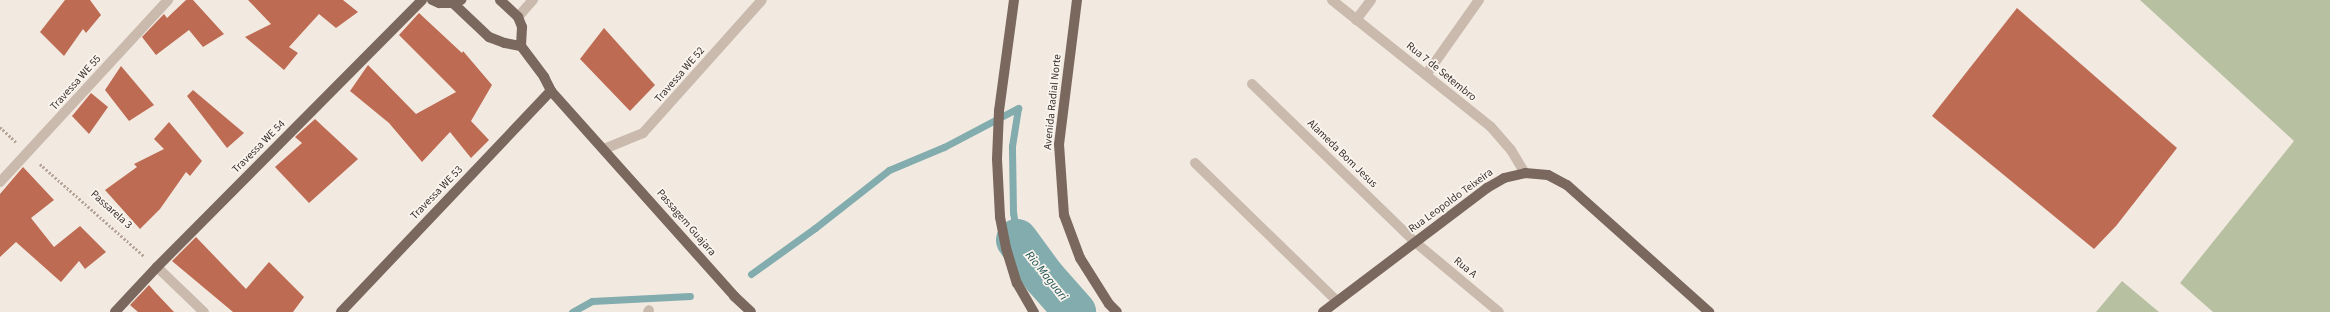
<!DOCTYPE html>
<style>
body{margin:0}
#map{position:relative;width:2330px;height:312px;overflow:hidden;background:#f2eae1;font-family:"Source Sans 3",sans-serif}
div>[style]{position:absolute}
.green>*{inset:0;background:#b7c1a2}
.stream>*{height:7px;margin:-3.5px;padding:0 3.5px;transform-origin:3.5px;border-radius:3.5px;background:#82acad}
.river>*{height:42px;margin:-21px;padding:0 21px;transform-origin:21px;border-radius:21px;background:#82acad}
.building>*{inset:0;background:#be6b53}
.path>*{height:2.5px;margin-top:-1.25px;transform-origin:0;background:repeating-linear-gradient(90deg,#b6a498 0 2px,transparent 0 4px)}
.minor>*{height:10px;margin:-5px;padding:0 5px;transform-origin:5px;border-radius:5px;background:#cabaae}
.major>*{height:10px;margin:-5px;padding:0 5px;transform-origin:5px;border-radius:5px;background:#7a675e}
span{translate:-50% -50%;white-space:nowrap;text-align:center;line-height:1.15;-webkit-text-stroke:3.5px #faf4ee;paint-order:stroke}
.street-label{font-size:11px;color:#39302c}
.water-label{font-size:12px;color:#235658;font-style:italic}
</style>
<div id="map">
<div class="green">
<i style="clip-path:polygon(2140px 0,2330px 0,2330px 312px,2213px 312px,2180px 283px,2294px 141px)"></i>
<i style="clip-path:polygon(2122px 281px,2159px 312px,2096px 312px)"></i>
</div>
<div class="stream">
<i style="left:1017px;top:240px;width:27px;rotate:-98deg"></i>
<i style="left:1013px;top:213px;width:67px;rotate:-90.9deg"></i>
<i style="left:1012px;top:146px;width:38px;rotate:-81deg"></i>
<i style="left:751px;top:274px;width:79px;rotate:-35.7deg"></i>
<i style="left:815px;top:228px;width:94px;rotate:-38.1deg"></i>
<i style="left:889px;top:170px;width:60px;rotate:-22.7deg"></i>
<i style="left:944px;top:147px;width:84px;rotate:-27.8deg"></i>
<i style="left:572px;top:312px;width:23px;rotate:-29deg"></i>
<i style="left:592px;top:301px;width:98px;rotate:-2.9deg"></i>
</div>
<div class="river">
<i style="left:1017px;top:240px;width:46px;rotate:53.9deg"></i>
<i style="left:1044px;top:277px;width:47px;rotate:48.5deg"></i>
</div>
<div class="building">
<i style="clip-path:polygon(65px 0,90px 0,101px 15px,86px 33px,83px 29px,64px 56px,40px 32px)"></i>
<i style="clip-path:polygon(186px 0,193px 0,224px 34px,203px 47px,189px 30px,156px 55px,142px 37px,164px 14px,167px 18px)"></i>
<i style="clip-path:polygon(248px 0,343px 0,358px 12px,336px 28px,319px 14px,289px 47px,298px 53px,284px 70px,245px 37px,271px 24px)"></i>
<i style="clip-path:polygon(2017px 8px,2177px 148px,2116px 226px,2094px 249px,1932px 116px)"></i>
<i style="clip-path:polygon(419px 13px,462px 53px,463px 51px,492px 85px,471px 121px,489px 140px,471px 158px,450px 132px,422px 162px,389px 123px,350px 91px,368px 65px,416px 114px,456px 92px,399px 35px)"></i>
<i style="clip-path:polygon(604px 28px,655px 85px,630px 111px,580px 59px)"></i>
<i style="clip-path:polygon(121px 66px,154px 105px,129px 121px,105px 90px)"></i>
<i style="clip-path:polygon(193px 90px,244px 133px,227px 148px,187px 96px)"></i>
<i style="clip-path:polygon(91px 93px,108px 107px,89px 134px,72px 116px)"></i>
<i style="clip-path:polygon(315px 119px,358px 159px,309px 203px,275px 167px,302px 143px,295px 137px)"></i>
<i style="clip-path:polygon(169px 122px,202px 161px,190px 176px,186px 172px,160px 209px,140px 229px,105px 190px,137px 167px,134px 164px,164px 149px,154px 139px)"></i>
<i style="clip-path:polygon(23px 167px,54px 200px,31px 218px,54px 247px,80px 226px,106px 252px,85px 269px,79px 261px,61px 282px,16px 242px,0 257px,0 194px)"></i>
<i style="clip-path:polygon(196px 237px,246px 289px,269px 262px,304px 297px,293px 312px,233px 312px,172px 261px)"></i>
<i style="clip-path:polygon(149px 285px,155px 292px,174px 312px,138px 312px,130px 305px)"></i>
</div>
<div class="path">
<i style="left:0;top:127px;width:22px;rotate:43deg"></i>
<i style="left:40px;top:164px;width:139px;rotate:41.5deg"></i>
</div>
<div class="minor">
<i style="left:1332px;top:0;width:203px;rotate:38.6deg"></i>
<i style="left:1491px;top:127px;width:30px;rotate:49deg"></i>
<i style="left:1511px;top:150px;width:27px;rotate:59deg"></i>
<i style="left:518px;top:17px;width:23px;rotate:-49deg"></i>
<i style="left:1356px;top:20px;width:25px;rotate:-53deg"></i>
<i style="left:1426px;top:75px;width:92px;rotate:-54.8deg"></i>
<i style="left:1252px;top:84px;width:227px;rotate:44.1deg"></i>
<i style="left:1415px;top:242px;width:109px;rotate:39.8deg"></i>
<i style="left:604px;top:149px;width:42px;rotate:-22.3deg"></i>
<i style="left:643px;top:133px;width:178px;rotate:-48.2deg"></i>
<i style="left:1195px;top:163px;width:198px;rotate:44.2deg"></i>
<i style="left:0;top:182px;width:248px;rotate:-47.3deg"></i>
<i style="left:157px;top:267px;width:65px;rotate:43.8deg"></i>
<i style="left:648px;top:312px;width:2px;rotate:-63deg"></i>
</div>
<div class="major">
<i style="left:432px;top:0;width:8px;rotate:23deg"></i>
<i style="left:439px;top:3px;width:14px"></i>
<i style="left:453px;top:3px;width:9px;rotate:-21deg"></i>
<i style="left:500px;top:0;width:25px;rotate:43deg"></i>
<i style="left:518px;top:17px;width:11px;rotate:68deg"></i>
<i style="left:522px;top:27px;width:19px;rotate:93deg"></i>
<i style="left:521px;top:46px;width:39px;rotate:53deg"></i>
<i style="left:544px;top:77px;width:16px;rotate:63deg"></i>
<i style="left:551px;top:91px;width:275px;rotate:48.2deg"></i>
<i style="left:734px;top:296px;width:23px;rotate:43deg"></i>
<i style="left:1014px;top:0;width:112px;rotate:97.7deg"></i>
<i style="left:999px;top:111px;width:48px;rotate:92.4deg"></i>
<i style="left:997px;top:159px;width:58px;rotate:87deg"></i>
<i style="left:1000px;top:217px;width:32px;rotate:79deg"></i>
<i style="left:1006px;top:248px;width:37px;rotate:73deg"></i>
<i style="left:1017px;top:283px;width:34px;rotate:60deg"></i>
<i style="left:1077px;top:0;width:145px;rotate:97.1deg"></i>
<i style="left:1059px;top:144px;width:71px;rotate:86deg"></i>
<i style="left:1064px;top:215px;width:46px;rotate:69.6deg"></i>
<i style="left:1080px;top:258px;width:54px;rotate:57.8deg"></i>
<i style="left:1109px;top:304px;width:11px;rotate:45deg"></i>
<i style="left:453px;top:3px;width:50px;rotate:43.4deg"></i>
<i style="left:489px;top:37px;width:17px;rotate:21deg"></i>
<i style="left:505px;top:43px;width:16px;rotate:11deg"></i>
<i style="left:115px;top:312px;width:62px;rotate:-47deg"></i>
<i style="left:157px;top:267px;width:376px;rotate:-45.2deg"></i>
<i style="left:341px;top:312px;width:305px;rotate:-46.5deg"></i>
<i style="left:1323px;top:312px;width:206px;rotate:-37.1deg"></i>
<i style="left:1487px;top:188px;width:20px;rotate:-30deg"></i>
<i style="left:1504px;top:178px;width:22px;rotate:-13deg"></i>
<i style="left:1525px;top:173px;width:23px;rotate:5deg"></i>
<i style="left:1548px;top:175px;width:21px;rotate:28deg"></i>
<i style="left:1567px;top:185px;width:191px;rotate:41.8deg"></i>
</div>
<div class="street-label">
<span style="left:1441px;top:72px;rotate:39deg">Rua 7 de Setembro</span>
<span style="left:680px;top:75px;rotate:-49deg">Travessa WE 52</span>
<span style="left:76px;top:83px;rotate:-48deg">Travessa WE 55</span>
<span style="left:1053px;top:102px;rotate:-84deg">Avenida Radial Norte</span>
<span style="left:259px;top:147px;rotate:-45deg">Travessa WE 54</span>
<span style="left:1342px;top:154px;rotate:44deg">Alameda Bom Jesus</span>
<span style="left:437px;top:193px;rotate:-46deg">Travessa WE 53</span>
<span style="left:1451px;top:201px;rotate:-36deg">Rua Leopoldo Teixeira</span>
<span style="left:111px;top:210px;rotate:42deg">Passarela 3</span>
<span style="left:686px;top:223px;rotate:49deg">Passagem Guajara</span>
<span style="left:1465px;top:268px;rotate:40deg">Rua A</span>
</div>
<div class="water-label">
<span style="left:1046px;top:276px;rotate:51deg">Rio Maguari</span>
</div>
</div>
